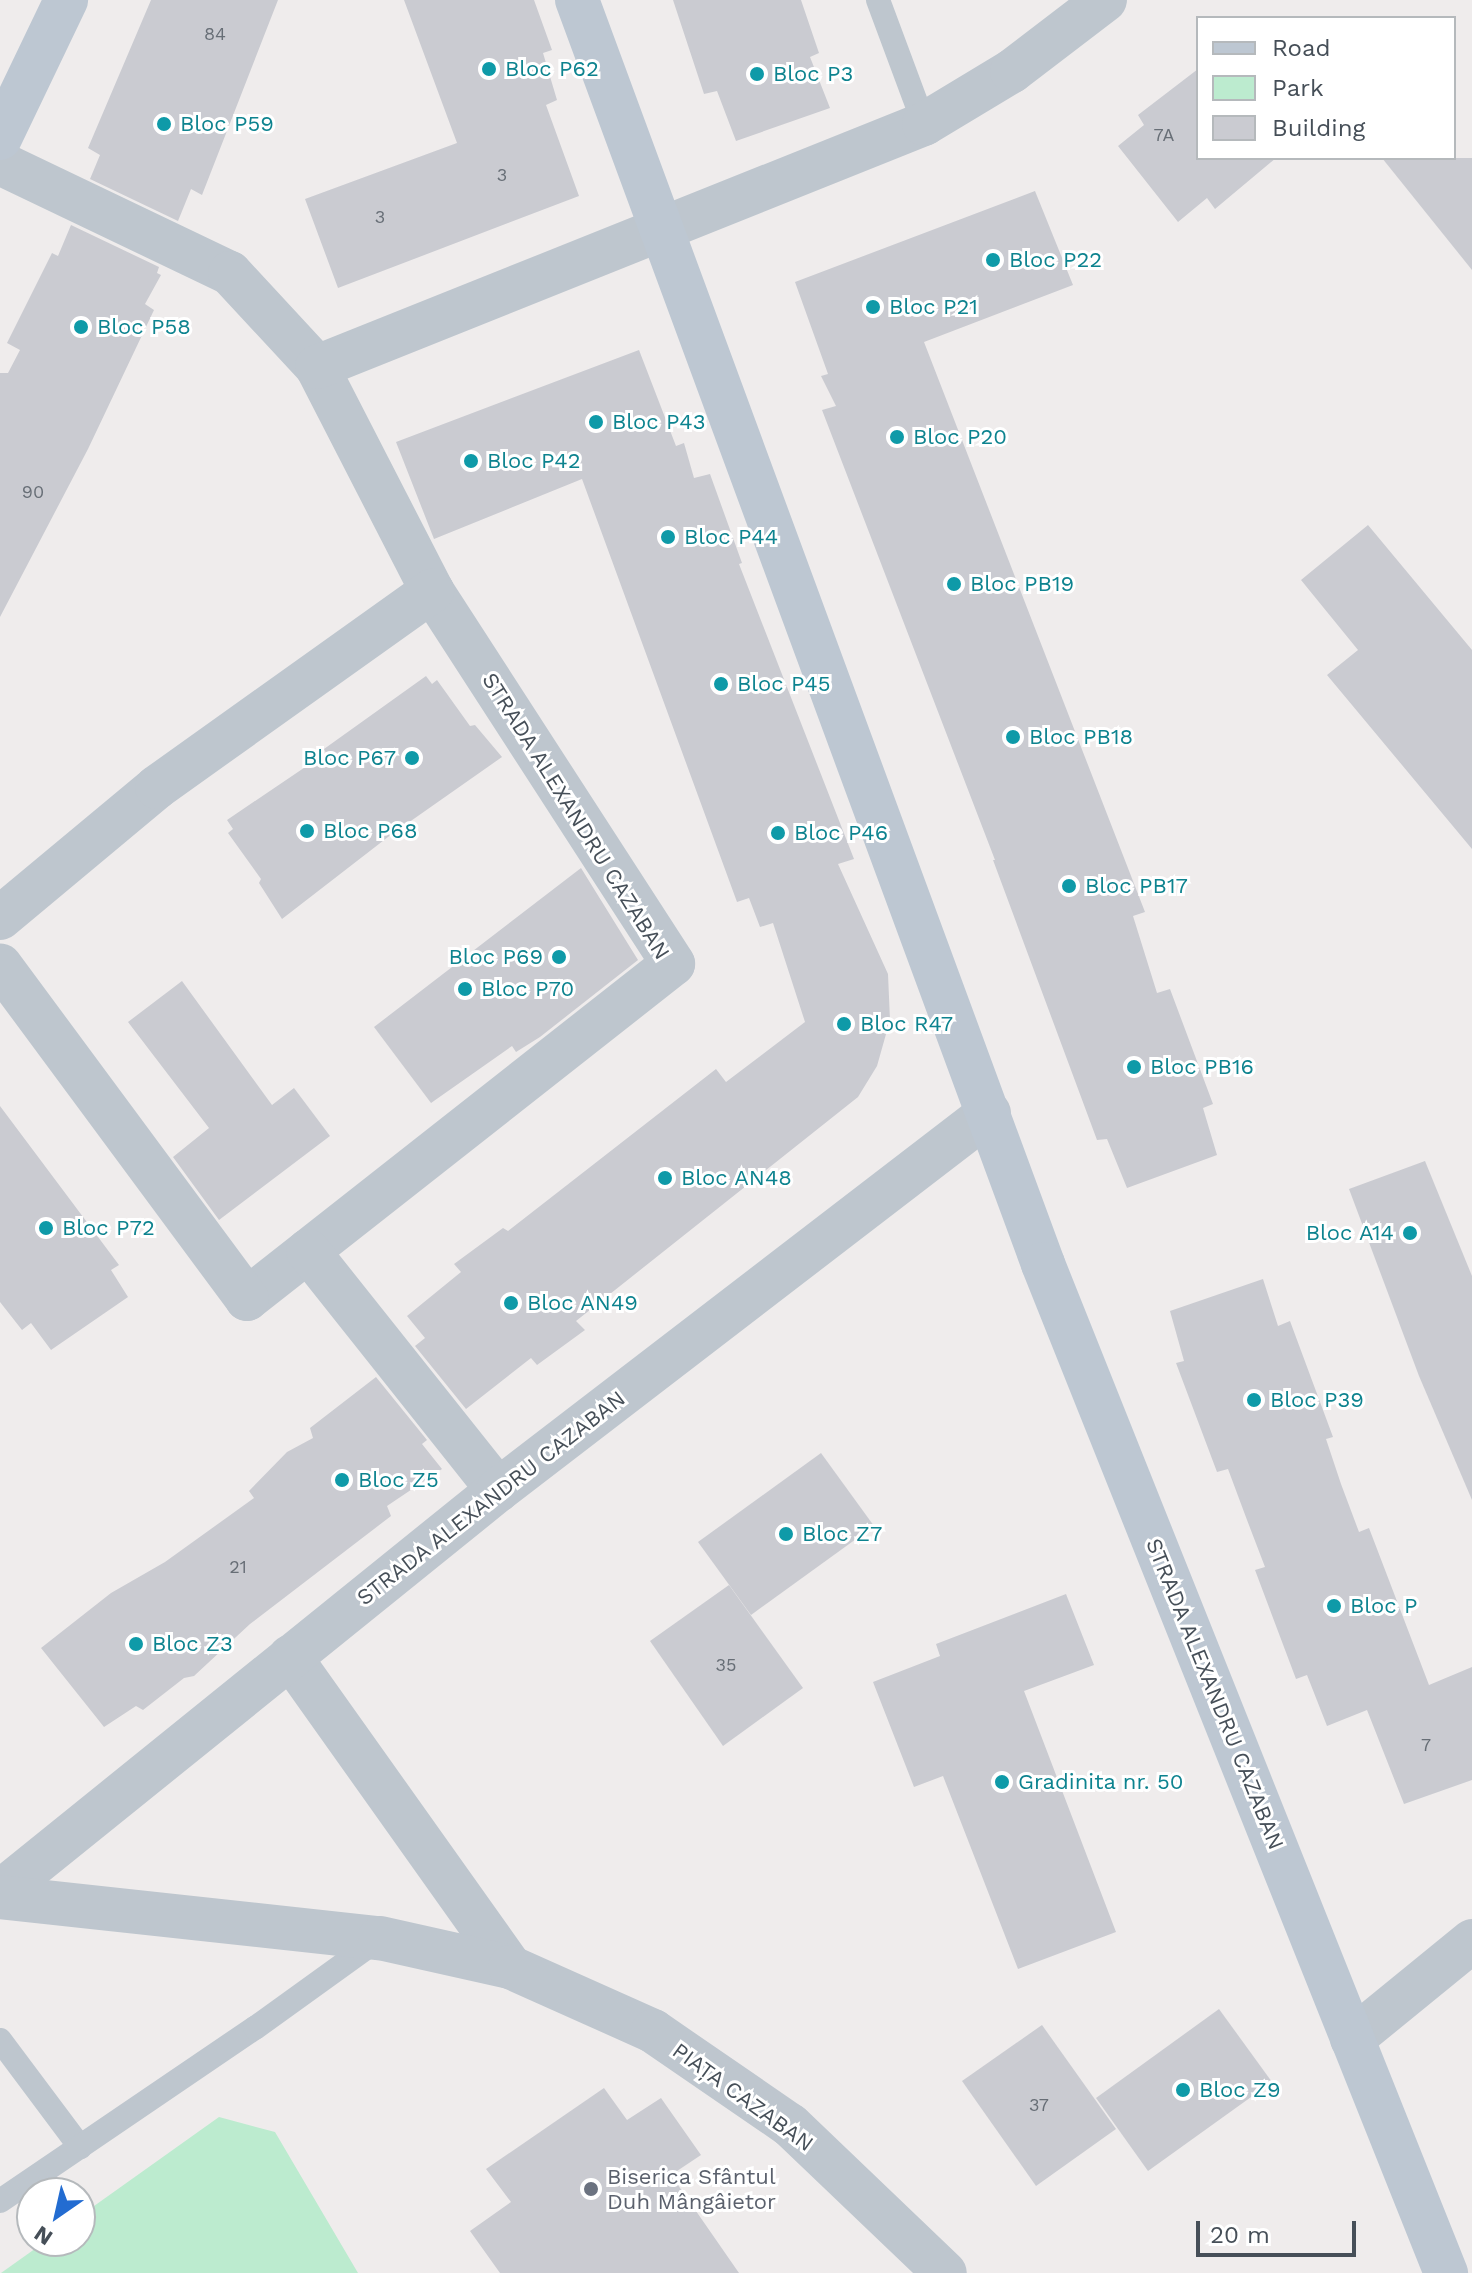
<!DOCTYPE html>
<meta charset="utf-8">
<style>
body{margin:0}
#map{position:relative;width:1472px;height:2273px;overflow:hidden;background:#efecec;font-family:"Work Sans",sans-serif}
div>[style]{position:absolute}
.green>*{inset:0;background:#bcebcf}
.building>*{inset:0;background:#cacbd1}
.lane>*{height:24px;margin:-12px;padding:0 12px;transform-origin:12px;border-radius:12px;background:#bec6ce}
.street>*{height:44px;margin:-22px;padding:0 22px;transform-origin:22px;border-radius:22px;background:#bec6ce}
.secondary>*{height:44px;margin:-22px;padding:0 22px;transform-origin:22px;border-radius:22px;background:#bdc7d2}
.dots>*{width:22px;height:22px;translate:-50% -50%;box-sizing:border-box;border:4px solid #fff;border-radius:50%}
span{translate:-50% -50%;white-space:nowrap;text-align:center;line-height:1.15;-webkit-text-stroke:6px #fff;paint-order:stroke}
.number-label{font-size:18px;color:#676e76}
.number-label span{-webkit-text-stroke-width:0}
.culture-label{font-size:22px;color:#0d838f}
.left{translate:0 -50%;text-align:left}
.right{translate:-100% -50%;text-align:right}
.street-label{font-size:22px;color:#464f58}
.worship-label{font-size:22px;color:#5b616d}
.legend{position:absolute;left:1196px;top:16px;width:260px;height:144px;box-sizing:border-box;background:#fff;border:2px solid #b5b9bc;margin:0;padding:10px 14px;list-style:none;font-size:24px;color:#464f58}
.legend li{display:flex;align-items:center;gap:16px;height:40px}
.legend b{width:40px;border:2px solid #b5b9bc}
.north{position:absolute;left:16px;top:2177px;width:80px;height:80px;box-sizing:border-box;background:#fff;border:2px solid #b5b9bc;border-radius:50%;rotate:214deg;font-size:22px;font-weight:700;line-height:32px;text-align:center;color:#464f58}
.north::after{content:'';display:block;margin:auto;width:28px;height:36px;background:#236cd1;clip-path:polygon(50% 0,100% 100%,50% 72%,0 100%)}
.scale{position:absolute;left:1196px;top:2221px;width:160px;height:36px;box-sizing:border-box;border:4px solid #464f58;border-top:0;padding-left:10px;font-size:24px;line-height:28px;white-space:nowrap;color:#464f58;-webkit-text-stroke:6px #fff;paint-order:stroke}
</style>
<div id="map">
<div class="green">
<i style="clip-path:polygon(219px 2117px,275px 2132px,358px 2273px,1px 2273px,46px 2241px,80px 2241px,80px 2216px)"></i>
</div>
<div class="building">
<i style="clip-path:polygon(151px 0,278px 0,202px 195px,191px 189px,178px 221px,90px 179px,100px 155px,88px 148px)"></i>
<i style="clip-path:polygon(404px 0,534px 0,552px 50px,543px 53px,557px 100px,546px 105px,579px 196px,338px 288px,305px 199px,457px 143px)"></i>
<i style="clip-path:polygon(673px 0,801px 0,819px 53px,810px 57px,830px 108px,736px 141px,717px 91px,704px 94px)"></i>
<i style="clip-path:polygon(1198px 69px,1198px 158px,1276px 158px,1215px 209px,1207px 198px,1178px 222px,1118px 146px,1144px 125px,1138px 115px)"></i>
<i style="clip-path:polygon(1382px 158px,1472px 158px,1472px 270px)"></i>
<i style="clip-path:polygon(1035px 191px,1073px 285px,924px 342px,1145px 912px,1133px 916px,1157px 993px,1170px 989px,1213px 1104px,1203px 1108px,1217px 1155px,1127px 1188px,1107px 1139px,1097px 1140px,993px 860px,995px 860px,822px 410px,836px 406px,821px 376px,828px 374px,795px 282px)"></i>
<i style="clip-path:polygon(71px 225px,159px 267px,157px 273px,161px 275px,145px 304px,154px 310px,88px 449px,0 617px,0 373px,8px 373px,20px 350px,7px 343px,52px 253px,58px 256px)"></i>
<i style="clip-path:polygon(639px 350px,676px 446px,684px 443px,694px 478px,710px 474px,742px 563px,739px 564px,854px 859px,838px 864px,888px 974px,890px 1020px,877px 1066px,858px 1097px,576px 1321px,585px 1330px,537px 1365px,531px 1358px,466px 1409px,415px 1346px,425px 1338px,407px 1316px,461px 1272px,454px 1264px,503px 1228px,508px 1231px,716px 1069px,726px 1082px,805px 1022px,773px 923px,760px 927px,749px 898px,737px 902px,582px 479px,434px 539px,396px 442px)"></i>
<i style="clip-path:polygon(1368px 525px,1472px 650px,1472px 849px,1327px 675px,1358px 650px,1301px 580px)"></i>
<i style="clip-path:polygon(426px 676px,432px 684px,437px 680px,470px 726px,475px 725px,502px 757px,388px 837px,282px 919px,259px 883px,261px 879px,228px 833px,233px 829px,227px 820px,326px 753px,324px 749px)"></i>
<i style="clip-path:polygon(581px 868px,638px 960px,540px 1037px,516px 1052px,512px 1046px,431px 1103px,374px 1027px)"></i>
<i style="clip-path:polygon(182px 981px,272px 1105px,294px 1088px,330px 1136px,219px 1220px,173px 1157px,209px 1128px,128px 1022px)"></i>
<i style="clip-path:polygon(0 1106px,119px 1265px,111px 1270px,128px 1297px,51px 1350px,31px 1323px,22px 1330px,0 1302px)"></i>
<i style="clip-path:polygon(1425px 1161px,1472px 1276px,1472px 1500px,1419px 1376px,1349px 1189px)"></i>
<i style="clip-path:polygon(1263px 1279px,1278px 1326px,1290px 1321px,1333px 1437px,1326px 1439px,1341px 1484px,1359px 1532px,1369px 1528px,1429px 1685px,1472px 1667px,1472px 1780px,1404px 1804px,1367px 1710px,1327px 1726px,1307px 1675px,1296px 1679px,1255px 1570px,1265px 1567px,1247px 1520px,1228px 1469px,1217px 1472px,1176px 1363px,1184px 1361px,1170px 1311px)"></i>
<i style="clip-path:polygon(376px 1377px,427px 1440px,422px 1444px,442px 1469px,387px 1506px,391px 1516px,250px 1624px,194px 1676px,184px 1678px,143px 1710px,136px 1706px,104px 1727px,41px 1648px,111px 1593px,165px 1562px,254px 1498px,249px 1491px,287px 1452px,313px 1438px,310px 1428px)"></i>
<i style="clip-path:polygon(821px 1453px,874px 1526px,751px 1615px,698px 1542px)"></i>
<i style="clip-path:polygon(729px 1585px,803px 1688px,723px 1746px,650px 1641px)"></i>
<i style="clip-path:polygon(1066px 1594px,1094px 1665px,1024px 1691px,1116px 1932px,1018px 1969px,943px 1776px,914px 1787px,873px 1682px,940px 1656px,936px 1644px)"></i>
<i style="clip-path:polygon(1219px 2009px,1272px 2082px,1148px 2171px,1096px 2098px)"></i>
<i style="clip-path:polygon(1042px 2025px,1116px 2129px,1036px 2186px,962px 2081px)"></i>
<i style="clip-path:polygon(604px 2088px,627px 2120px,661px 2098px,701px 2155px,671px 2175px,739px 2273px,500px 2273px,470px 2231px,511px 2202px,486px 2169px)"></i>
</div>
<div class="lane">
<i style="left:878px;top:0;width:132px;rotate:69.6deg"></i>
<i style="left:0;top:2040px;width:134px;rotate:53.2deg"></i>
<i style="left:0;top:2201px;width:308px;rotate:-34.2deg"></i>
<i style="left:255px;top:2028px;width:154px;rotate:-35.8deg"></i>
</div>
<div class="street">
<i style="left:0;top:163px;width:255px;rotate:25.6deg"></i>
<i style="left:230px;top:273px;width:128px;rotate:47.2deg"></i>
<i style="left:317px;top:367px;width:252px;rotate:62.8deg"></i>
<i style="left:432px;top:591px;width:444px;rotate:57.1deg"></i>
<i style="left:673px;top:964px;width:542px;rotate:141.82deg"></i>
<i style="left:247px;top:1299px;width:415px;rotate:-126.5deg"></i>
<i style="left:317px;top:367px;width:654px;rotate:-21.82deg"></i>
<i style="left:924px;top:124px;width:103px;rotate:-31.1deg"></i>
<i style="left:1012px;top:71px;width:117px;rotate:-37.4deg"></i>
<i style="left:0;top:918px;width:204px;rotate:-39.8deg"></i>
<i style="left:157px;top:787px;width:338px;rotate:-35.5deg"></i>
<i style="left:308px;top:1251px;width:305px;rotate:51.5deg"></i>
<i style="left:290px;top:1657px;width:380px;rotate:54.6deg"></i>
<i style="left:0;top:1892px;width:640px;rotate:-38.91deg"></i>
<i style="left:498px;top:1490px;width:619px;rotate:-37.52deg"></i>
<i style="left:0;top:1897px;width:382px;rotate:6.2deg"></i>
<i style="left:380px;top:1938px;width:133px;rotate:12.6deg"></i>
<i style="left:510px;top:1967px;width:157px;rotate:24.1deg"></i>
<i style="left:653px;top:2031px;width:166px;rotate:34.5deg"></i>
<i style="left:790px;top:2125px;width:214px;rotate:43.7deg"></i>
<i style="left:1352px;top:2039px;width:155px;rotate:-39.2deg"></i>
</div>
<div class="secondary">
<i style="left:577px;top:0;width:1347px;rotate:69.76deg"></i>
<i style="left:1043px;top:1264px;width:1087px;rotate:68.23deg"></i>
<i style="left:0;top:138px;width:153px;rotate:-64.4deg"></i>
</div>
<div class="dots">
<i style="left:489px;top:69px;background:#0f9aa8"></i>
<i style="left:757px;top:74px;background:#0f9aa8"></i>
<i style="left:164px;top:124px;background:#0f9aa8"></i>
<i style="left:993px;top:260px;background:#0f9aa8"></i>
<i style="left:873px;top:307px;background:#0f9aa8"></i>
<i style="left:81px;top:327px;background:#0f9aa8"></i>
<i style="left:596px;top:422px;background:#0f9aa8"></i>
<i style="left:897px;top:437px;background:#0f9aa8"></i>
<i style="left:471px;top:461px;background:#0f9aa8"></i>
<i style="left:668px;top:537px;background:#0f9aa8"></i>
<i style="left:954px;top:584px;background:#0f9aa8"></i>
<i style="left:721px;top:684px;background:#0f9aa8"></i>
<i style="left:1013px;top:737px;background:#0f9aa8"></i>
<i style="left:412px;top:758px;background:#0f9aa8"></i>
<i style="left:307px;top:831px;background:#0f9aa8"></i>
<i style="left:778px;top:833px;background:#0f9aa8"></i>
<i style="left:1069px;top:886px;background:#0f9aa8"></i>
<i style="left:559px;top:957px;background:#0f9aa8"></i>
<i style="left:465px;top:989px;background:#0f9aa8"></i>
<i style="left:844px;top:1024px;background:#0f9aa8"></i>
<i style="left:1134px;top:1067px;background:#0f9aa8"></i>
<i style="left:665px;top:1178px;background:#0f9aa8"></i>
<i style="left:46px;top:1228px;background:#0f9aa8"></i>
<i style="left:1410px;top:1233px;background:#0f9aa8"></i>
<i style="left:511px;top:1303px;background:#0f9aa8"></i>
<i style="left:1254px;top:1400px;background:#0f9aa8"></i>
<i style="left:342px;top:1480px;background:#0f9aa8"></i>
<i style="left:786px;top:1534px;background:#0f9aa8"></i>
<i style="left:1334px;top:1606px;background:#0f9aa8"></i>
<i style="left:136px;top:1644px;background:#0f9aa8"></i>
<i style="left:1002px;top:1782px;background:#0f9aa8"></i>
<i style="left:1183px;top:2090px;background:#0f9aa8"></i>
<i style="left:591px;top:2189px;background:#6b7280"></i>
</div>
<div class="number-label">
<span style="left:215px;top:34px">84</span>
<span style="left:1164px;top:135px">7A</span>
<span style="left:502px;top:175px">3</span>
<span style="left:380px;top:217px">3</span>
<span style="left:33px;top:492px">90</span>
<span style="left:238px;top:1567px">21</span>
<span style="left:726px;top:1665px">35</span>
<span style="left:1426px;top:1745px">7</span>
<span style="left:1039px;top:2105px">37</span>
</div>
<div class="culture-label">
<span class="left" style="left:505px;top:69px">Bloc P62</span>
<span class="left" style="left:773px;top:74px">Bloc P3</span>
<span class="left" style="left:180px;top:124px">Bloc P59</span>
<span class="left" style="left:1009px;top:260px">Bloc P22</span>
<span class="left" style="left:889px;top:307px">Bloc P21</span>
<span class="left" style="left:97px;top:327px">Bloc P58</span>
<span class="left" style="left:612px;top:422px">Bloc P43</span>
<span class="left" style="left:913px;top:437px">Bloc P20</span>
<span class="left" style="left:487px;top:461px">Bloc P42</span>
<span class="left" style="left:684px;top:537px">Bloc P44</span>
<span class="left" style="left:970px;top:584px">Bloc PB19</span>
<span class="left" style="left:737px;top:684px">Bloc P45</span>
<span class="left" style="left:1029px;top:737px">Bloc PB18</span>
<span class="right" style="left:396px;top:758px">Bloc P67</span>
<span class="left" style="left:323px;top:831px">Bloc P68</span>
<span class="left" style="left:794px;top:833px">Bloc P46</span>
<span class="left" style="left:1085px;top:886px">Bloc PB17</span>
<span class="right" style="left:543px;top:957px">Bloc P69</span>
<span class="left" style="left:481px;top:989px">Bloc P70</span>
<span class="left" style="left:860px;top:1024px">Bloc R47</span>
<span class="left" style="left:1150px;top:1067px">Bloc PB16</span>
<span class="left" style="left:681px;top:1178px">Bloc AN48</span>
<span class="left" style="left:62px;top:1228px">Bloc P72</span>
<span class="right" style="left:1394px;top:1233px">Bloc A14</span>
<span class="left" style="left:527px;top:1303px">Bloc AN49</span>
<span class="left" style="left:1270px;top:1400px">Bloc P39</span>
<span class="left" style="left:358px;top:1480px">Bloc Z5</span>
<span class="left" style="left:802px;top:1534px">Bloc Z7</span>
<span class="left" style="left:1350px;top:1606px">Bloc P</span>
<span class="left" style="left:152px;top:1644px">Bloc Z3</span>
<span class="left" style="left:1018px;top:1782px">Gradinita nr. 50</span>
<span class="left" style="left:1199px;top:2090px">Bloc Z9</span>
</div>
<div class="street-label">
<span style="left:576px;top:816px;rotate:58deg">STRADA ALEXANDRU CAZABAN</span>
<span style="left:491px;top:1498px;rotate:-38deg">STRADA ALEXANDRU CAZABAN</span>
<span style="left:1215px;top:1694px;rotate:68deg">STRADA ALEXANDRU CAZABAN</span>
<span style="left:743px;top:2097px;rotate:36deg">PIAȚA CAZABAN</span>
</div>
<div class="worship-label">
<span class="left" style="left:607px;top:2189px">Biserica Sfântul<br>Duh Mângâietor</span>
</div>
<ul class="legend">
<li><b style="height:10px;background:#bdc7d2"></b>Road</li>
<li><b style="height:22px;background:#bcebcf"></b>Park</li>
<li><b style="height:22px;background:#cacbd1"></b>Building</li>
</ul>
<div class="north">N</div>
<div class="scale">20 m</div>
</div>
